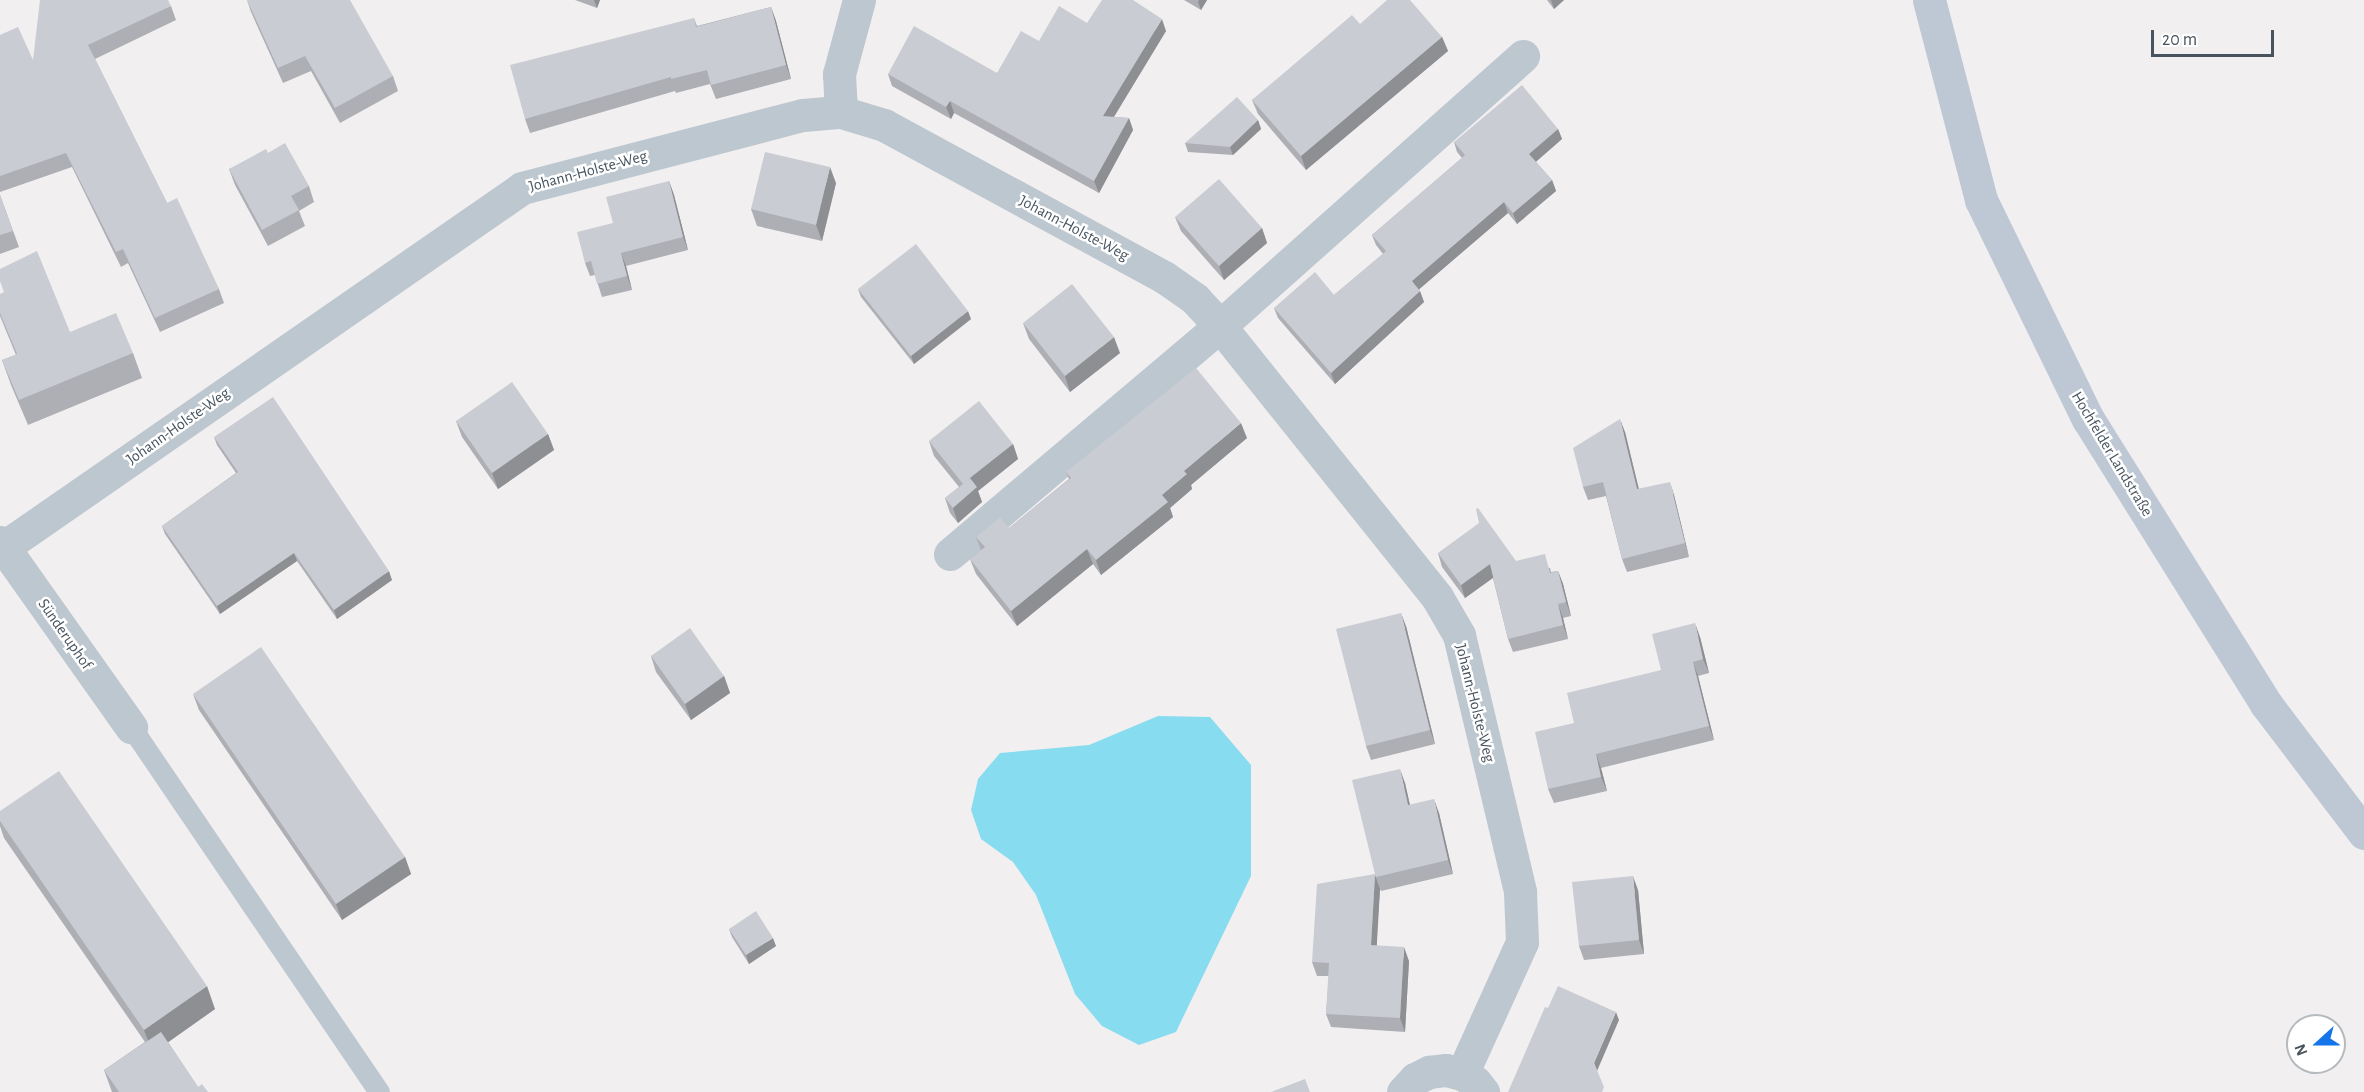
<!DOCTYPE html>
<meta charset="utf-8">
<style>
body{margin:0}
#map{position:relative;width:2364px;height:1092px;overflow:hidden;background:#f2eff0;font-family:"Alegreya Sans",sans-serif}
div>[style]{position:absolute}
.water>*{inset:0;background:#88dcef}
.service>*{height:21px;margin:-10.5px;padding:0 10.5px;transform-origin:10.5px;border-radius:10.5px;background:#bdc7cf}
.minor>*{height:33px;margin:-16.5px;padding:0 16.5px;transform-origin:16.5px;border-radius:16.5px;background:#bdc7cf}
.secondary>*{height:33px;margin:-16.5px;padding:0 16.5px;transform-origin:16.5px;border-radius:16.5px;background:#bdc8d4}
.wall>*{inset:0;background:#adafb5}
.shaded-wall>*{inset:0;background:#8d8f93}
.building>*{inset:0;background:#c9ccd2}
span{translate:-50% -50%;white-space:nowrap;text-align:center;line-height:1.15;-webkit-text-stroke:5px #fff;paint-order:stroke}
.street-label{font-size:16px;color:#47535e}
.north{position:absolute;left:2286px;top:1014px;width:60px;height:60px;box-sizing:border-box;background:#fff;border:2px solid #b5babf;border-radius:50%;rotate:249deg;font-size:16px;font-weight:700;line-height:24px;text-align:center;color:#47535e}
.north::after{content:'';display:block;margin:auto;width:21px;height:27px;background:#1375e9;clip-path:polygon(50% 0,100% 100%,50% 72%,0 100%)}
.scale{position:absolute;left:2151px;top:30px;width:123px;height:27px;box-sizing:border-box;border:3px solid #47535e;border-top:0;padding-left:8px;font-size:18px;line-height:21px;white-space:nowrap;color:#47535e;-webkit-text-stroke:4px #fff;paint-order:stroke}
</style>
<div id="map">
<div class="water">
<i style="clip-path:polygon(1158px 716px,1210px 717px,1251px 765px,1251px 876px,1176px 1032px,1139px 1045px,1102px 1026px,1075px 994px,1036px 895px,1013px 862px,981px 839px,971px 810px,978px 779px,1000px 753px,1089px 745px)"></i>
</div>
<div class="service">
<i style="left:131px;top:727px;width:441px;rotate:55.8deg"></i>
</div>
<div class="minor">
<i style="left:841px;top:112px;width:38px;rotate:-93deg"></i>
<i style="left:839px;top:74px;width:77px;rotate:-74.9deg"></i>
<i style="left:0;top:542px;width:227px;rotate:54.7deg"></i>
<i style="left:4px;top:547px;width:630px;rotate:-34.72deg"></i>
<i style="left:522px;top:188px;width:290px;rotate:-14.6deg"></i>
<i style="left:803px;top:115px;width:38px;rotate:-5deg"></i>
<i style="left:841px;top:112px;width:45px;rotate:16.8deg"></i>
<i style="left:884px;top:125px;width:319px;rotate:28.5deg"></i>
<i style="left:1164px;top:277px;width:38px;rotate:35deg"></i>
<i style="left:1195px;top:299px;width:37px;rotate:47deg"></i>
<i style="left:1220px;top:326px;width:347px;rotate:51.3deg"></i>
<i style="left:1437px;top:597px;width:44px;rotate:59.9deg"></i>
<i style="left:1459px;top:635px;width:264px;rotate:76.6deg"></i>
<i style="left:1520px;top:892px;width:50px;rotate:87.7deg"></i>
<i style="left:1522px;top:942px;width:145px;rotate:114.4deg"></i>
<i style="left:950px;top:554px;width:353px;rotate:-40.2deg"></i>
<i style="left:1220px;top:326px;width:406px;rotate:-41.7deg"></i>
<i style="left:1403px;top:1092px;width:18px;rotate:-47deg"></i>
<i style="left:1415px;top:1079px;width:16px;rotate:-27deg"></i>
<i style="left:1429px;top:1072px;width:17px;rotate:-7deg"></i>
<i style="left:1446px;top:1070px;width:16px;rotate:14deg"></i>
<i style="left:1462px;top:1074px;width:15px;rotate:32deg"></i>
<i style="left:1475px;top:1082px;width:13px;rotate:51deg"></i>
</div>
<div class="secondary">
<i style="left:1929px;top:0;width:207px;rotate:75.4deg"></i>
<i style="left:1981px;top:200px;width:244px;rotate:64deg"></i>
<i style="left:2088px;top:419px;width:336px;rotate:58deg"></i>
<i style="left:2266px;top:704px;width:162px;rotate:52.8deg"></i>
</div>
<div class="wall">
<i style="clip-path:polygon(247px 0,393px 76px,398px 91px,340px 123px,311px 71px,283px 83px,251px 12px)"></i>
<i style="clip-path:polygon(575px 0,600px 0,597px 8px)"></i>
<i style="clip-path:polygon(1184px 0,1207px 0,1201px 10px)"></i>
<i style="clip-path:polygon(1547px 0,1564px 0,1554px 9px)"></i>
<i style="clip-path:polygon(171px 6px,176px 20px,95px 59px,167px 203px,219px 289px,224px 303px,160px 332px,128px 263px,121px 267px,72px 167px,0 192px,0 35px,33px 60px)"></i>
<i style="clip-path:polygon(771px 7px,776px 21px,791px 79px,716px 99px,710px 84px,676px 93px,675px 91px,530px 133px,525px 119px,694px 18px,697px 26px)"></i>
<i style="clip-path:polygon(1087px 23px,1166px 31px,1114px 117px,1129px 118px,1133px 130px,1099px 193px,954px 113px,951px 119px,892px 86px,888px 74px,997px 73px,1039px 41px)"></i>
<i style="clip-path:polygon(1360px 24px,1442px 37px,1448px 51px,1306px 170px,1258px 114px,1252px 100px)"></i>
<i style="clip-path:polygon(1258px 120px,1261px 129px,1233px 155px,1188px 152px,1185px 143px)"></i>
<i style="clip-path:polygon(1558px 129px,1562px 139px,1536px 162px,1552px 180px,1556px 191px,1517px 224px,1508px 213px,1419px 289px,1424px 302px,1335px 384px,1278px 318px,1274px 308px,1334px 295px,1383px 254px,1376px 245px,1372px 235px,1462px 158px,1457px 152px,1454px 142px)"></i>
<i style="clip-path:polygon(268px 153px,309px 186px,314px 202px,299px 211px,305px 226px,268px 246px,235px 185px,229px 169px)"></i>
<i style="clip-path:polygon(669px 181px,674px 195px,688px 250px,626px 266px,632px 290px,602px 297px,595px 275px,590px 276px,585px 263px,613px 223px)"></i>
<i style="clip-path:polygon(836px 183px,822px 241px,757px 226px,751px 209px)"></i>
<i style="clip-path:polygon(0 195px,19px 247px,0 254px)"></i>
<i style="clip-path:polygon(1175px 217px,1262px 228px,1267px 243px,1224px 280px,1181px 231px)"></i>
<i style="clip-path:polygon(858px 289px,971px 319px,914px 364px,861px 297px)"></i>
<i style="clip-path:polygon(0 294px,70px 332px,133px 353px,142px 378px,28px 425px,11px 385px,2px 360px,16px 355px,0 316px)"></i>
<i style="clip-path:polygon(1023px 323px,1120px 353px,1070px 392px,1029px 339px)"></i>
<i style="clip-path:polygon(456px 421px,548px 434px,554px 450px,498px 489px,462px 437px)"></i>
<i style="clip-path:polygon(1625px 432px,1639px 489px,1674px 495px,1689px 557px,1627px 572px,1622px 559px,1606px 496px,1588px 500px,1583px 487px)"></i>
<i style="clip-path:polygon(214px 437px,392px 580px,337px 619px,297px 561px,220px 614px,165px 534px,162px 526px,236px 473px,217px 445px)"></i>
<i style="clip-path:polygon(1247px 438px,1191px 485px,1192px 489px,1170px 508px,1173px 517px,1101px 575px,1093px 564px,1017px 626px,976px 574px,970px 559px,981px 550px,976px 537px,1009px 528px,1069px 479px,1066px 472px)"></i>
<i style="clip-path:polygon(929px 441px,1013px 444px,1018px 459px,978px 491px,982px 502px,958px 523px,950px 513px,945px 498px,959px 487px,934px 456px)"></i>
<i style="clip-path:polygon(1438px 553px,1516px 561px,1550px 568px,1551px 572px,1558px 571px,1563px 584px,1571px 616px,1563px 618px,1568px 639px,1513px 652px,1508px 639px,1493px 578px,1465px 598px,1442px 567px)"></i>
<i style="clip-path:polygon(1406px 626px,1435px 744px,1371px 760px,1366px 746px)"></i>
<i style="clip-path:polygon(1700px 637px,1709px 673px,1698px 676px,1714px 740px,1601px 768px,1607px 791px,1554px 803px,1548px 789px,1574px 723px,1661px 670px)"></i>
<i style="clip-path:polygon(651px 656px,724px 676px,730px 693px,691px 720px,656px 672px)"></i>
<i style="clip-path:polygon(193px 694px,405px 857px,411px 874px,342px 920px,199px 710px)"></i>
<i style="clip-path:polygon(1405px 783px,1410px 805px,1439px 813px,1453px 874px,1381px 891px,1380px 889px,1376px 945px,1409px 961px,1405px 1032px,1331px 1027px,1326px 1014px,1329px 976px,1317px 976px,1312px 962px,1375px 874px)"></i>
<i style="clip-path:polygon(0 811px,215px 1009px,168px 1042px,198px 1087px,208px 1092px,112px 1092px,104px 1070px,145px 1042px,4px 838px,0 826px)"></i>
<i style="clip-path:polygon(1638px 890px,1644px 954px,1584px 960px,1579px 946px)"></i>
<i style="clip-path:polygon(729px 929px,776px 946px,749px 964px,732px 937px)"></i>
</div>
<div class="shaded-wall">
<i style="clip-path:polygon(594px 0,600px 0,597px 8px)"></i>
<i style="clip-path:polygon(1199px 0,1207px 0,1201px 10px,1198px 2px)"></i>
<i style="clip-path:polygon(1551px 0,1564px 0,1554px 9px)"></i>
<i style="clip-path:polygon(771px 7px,776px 21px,791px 79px,786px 65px)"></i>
<i style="clip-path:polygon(1162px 19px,1166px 31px,1107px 128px,1103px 116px)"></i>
<i style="clip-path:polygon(1442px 37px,1448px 51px,1306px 170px,1301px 156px)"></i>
<i style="clip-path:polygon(950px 101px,954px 113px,951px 119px,946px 107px)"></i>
<i style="clip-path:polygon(1129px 118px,1133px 130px,1099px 193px,1094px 181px)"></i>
<i style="clip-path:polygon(1258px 120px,1261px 129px,1233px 155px,1230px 147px)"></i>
<i style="clip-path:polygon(1558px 129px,1562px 139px,1533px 164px,1529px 154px)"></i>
<i style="clip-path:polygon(830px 167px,836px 183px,822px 241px,816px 225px)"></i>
<i style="clip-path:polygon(1552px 180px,1556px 191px,1517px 224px,1513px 213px)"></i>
<i style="clip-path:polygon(669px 181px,674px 195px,688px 250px,683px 237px)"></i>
<i style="clip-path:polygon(1504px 202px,1508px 213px,1416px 292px,1412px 281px)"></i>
<i style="clip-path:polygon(1262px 228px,1267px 243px,1224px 280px,1219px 266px)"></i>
<i style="clip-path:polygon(621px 253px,626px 266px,632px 290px,627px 276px)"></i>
<i style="clip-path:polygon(1420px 291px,1424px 302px,1335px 384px,1331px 373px)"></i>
<i style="clip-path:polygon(968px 311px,971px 319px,914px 364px,911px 356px)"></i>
<i style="clip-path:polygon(1114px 337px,1120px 353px,1070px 392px,1065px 376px)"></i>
<i style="clip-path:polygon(1620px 419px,1625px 432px,1642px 503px,1637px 489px)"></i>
<i style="clip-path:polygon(1241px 423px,1247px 438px,1191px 485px,1192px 489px,1170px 508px,1173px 517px,1101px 575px,1096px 560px,1162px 495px,1184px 471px)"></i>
<i style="clip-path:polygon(548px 434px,554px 450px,498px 489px,492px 473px)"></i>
<i style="clip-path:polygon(1013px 444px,1018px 459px,978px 491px,982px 502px,958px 523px,953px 508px,966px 481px)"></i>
<i style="clip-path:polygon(1670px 482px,1674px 495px,1689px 557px,1685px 543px)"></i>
<i style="clip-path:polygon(1087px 549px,1093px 564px,1017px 626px,1011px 611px)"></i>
<i style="clip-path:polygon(294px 553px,297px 561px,220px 614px,217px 606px)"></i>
<i style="clip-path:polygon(1490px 564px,1494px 577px,1465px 598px,1461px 585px)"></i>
<i style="clip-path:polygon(389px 571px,392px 580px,337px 619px,334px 610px)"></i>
<i style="clip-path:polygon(1558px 571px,1563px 584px,1571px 616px,1566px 602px)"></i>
<i style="clip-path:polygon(1558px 604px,1563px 618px,1568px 639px,1563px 625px)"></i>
<i style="clip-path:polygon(1401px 613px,1406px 626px,1435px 744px,1430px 730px)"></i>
<i style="clip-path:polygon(1695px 623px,1700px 637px,1709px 673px,1703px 659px)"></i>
<i style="clip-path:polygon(1693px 662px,1698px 676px,1714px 740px,1709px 726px)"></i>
<i style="clip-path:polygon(724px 676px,730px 693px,691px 720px,685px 704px)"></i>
<i style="clip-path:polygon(1596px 754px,1601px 768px,1607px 791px,1601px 777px)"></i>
<i style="clip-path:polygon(1400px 769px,1405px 783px,1413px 819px,1408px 805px)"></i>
<i style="clip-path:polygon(1434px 799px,1439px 813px,1453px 874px,1448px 860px)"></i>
<i style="clip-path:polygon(405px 857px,411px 874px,342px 920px,336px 904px)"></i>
<i style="clip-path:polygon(1375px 875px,1380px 889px,1376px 959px,1371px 945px)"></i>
<i style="clip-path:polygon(1633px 876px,1638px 890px,1644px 954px,1639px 940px)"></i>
<i style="clip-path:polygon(773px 938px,776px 946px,749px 964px,746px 955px)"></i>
<i style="clip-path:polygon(1404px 947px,1409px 961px,1405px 1032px,1400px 1018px)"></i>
<i style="clip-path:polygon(207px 986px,215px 1009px,153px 1053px,144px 1030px)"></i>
<i style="clip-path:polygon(1616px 1012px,1619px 1020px,1597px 1071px,1594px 1063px)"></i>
</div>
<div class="building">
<i style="clip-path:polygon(40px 0,168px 0,171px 6px,88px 45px,167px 203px,177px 198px,219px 289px,155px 318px,123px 249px,116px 252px,66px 153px,0 176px,0 35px,18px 27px,33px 60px)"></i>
<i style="clip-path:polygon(247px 0,350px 0,393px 76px,335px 108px,305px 56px,278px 68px)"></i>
<i style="clip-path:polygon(1102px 0,1133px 0,1162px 19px,1103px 116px,1129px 118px,1094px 181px,950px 101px,946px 107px,888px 74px,914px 26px,997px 73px,1021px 31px,1039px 41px,1059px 6px,1087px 23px)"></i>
<i style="clip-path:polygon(1387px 0,1410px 0,1442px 37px,1301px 156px,1252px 100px,1352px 15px,1360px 24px)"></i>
<i style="clip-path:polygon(771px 7px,786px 65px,711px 85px,707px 70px,671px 79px,671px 77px,525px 119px,510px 65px,694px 18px,696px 27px)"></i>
<i style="clip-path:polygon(1522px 85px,1558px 129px,1529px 154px,1552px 180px,1513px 213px,1504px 202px,1412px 281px,1420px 291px,1331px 373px,1274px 308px,1315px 272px,1334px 295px,1386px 251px,1372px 235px,1465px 155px,1454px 142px)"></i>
<i style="clip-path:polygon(1237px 97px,1258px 120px,1230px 147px,1185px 143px)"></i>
<i style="clip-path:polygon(285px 143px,309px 186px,291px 196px,299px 210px,262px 230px,229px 169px,266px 149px,268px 153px)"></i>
<i style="clip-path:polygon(765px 152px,830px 167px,816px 225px,751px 209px)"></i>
<i style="clip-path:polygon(1219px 179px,1262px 228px,1219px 266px,1175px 217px)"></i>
<i style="clip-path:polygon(669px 181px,683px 237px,621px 253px,627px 276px,597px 284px,591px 261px,585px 263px,577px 232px,613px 223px,606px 197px)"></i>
<i style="clip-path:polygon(0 195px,13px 231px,0 235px)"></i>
<i style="clip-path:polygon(916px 244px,968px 311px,911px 356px,858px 289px)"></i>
<i style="clip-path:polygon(37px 251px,70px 332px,116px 313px,133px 353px,19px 400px,2px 360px,17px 354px,0 313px,0 294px,4px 292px,0 281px,0 269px)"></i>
<i style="clip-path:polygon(1072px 284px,1114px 337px,1065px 376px,1023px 323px)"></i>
<i style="clip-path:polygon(1196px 368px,1241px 423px,1184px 471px,1187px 474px,1162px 495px,1168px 502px,1096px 560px,1087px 549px,1011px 611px,970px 559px,985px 547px,976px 537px,1000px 517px,1009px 528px,1071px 478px,1066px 472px)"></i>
<i style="clip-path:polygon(512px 382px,548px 434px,492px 473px,456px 421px)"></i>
<i style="clip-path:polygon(273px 397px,389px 571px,334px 610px,294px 553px,217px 606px,162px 526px,238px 472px,214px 437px)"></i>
<i style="clip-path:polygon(979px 401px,1013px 444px,966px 481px,970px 478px,977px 487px,953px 508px,945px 498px,963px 484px,929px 441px)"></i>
<i style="clip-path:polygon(1620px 419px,1637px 489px,1670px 482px,1685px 543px,1622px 559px,1603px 482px,1583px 487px,1573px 448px)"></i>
<i style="clip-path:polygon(1478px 508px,1516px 561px,1545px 554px,1550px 573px,1558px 571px,1566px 602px,1558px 604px,1563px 625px,1508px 639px,1490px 564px,1461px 585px,1438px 553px,1479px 523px,1476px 509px)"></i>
<i style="clip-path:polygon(1401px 613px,1430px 730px,1366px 746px,1336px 629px)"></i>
<i style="clip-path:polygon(1695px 623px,1703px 659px,1693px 662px,1709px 726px,1596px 754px,1601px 777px,1548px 789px,1535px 732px,1574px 723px,1567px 693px,1661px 670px,1652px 634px)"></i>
<i style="clip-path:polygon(690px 628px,724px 676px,685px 704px,651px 656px)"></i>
<i style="clip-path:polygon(261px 647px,405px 857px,336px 904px,193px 694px)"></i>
<i style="clip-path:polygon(1400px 769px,1408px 805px,1434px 799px,1448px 860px,1376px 877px,1375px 875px,1371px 945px,1404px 947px,1400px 1018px,1326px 1014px,1329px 963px,1312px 962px,1317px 884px,1375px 874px,1352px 780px)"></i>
<i style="clip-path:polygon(59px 771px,207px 986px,144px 1030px,0 821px,0 811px)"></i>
<i style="clip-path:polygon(1633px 876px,1639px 940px,1579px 946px,1572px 882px)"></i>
<i style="clip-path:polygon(756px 911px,773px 938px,746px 955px,729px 929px)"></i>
<i style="clip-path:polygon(1558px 986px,1616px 1012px,1594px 1063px,1604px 1087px,1602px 1092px,1508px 1092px,1545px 1007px,1548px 1008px)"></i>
<i style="clip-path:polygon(161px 1032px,198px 1087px,202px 1084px,208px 1092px,119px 1092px,104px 1070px)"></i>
<i style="clip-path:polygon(1305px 1079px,1310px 1092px,1271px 1092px)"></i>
</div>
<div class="street-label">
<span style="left:588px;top:171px;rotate:-15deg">Johann-Holste-Weg</span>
<span style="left:1074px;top:228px;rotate:28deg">Johann-Holste-Weg</span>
<span style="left:178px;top:426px;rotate:-35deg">Johann-Holste-Weg</span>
<span style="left:2112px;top:454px;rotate:59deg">Hochfelder Landstraße</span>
<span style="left:65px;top:634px;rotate:55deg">Sünderuphof</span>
<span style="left:1475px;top:703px;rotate:76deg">Johann-Holste-Weg</span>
</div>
<div class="north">N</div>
<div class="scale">20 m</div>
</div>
